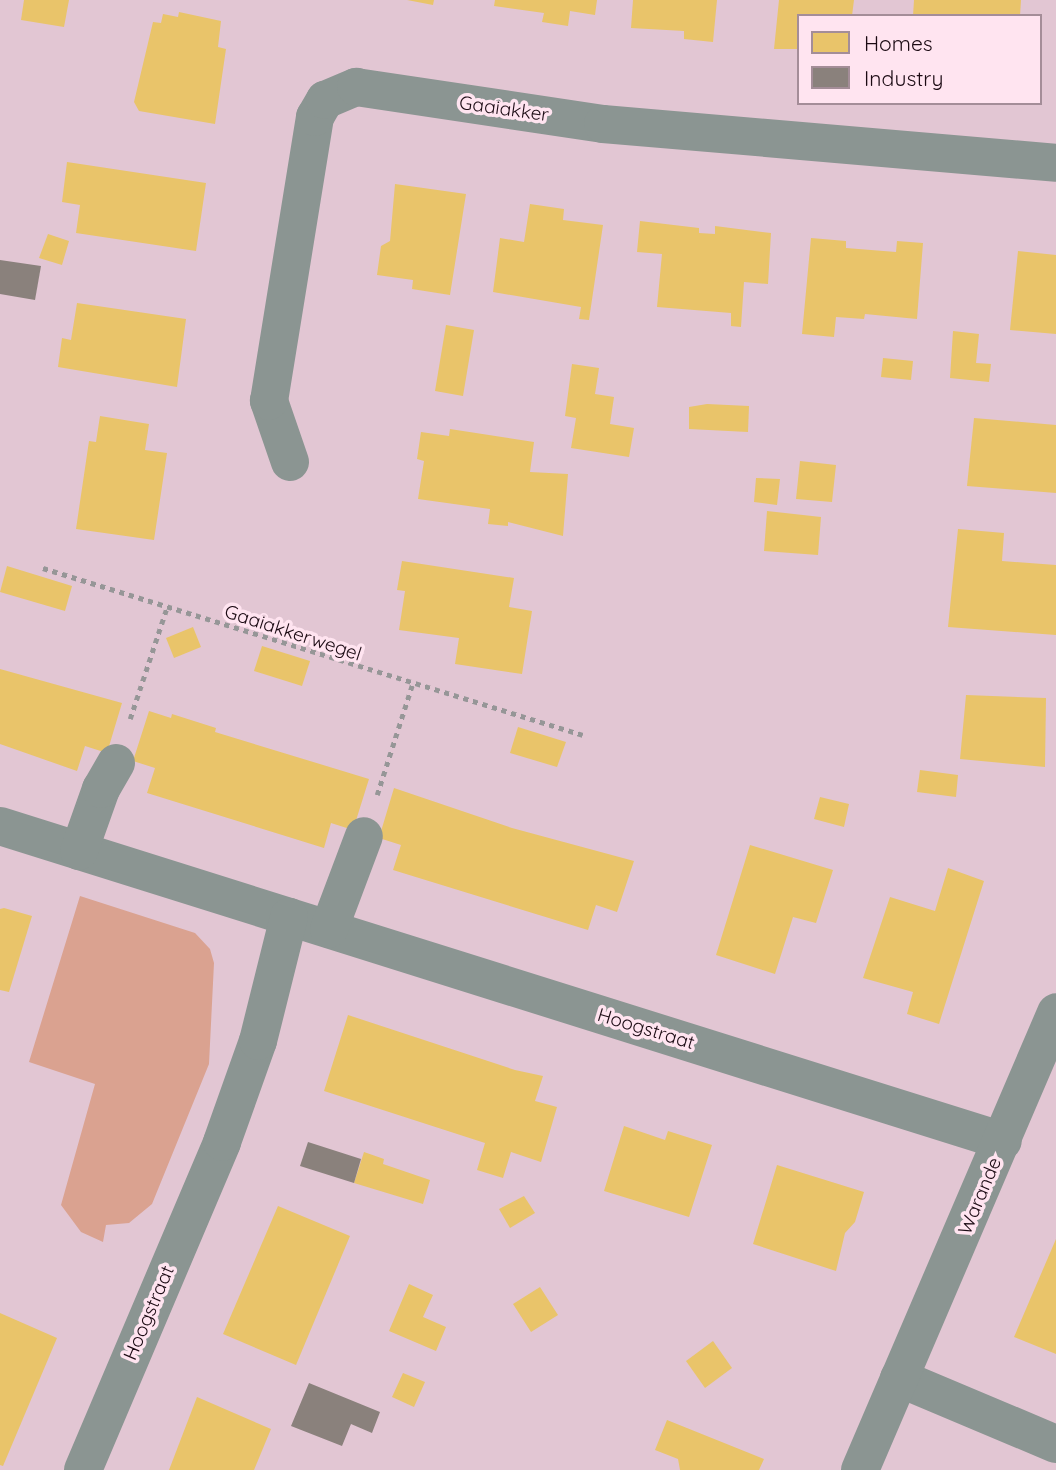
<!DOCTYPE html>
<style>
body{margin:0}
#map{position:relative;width:1056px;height:1470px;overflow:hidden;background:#e2c6d3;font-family:Quicksand,sans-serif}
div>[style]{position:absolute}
.green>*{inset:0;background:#daa290}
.homes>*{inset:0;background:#e9c46a}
.industry>*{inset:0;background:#8a817c}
.path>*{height:4.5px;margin-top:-2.25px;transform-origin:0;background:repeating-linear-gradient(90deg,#969697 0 5px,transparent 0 10px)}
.minor>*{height:38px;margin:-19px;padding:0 19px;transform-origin:19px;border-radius:19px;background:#8b9592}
span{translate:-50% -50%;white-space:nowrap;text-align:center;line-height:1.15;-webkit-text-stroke:7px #ffe4f0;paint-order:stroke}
.street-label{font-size:19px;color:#1b0a13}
.legend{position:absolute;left:797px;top:14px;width:245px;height:91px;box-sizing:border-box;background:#ffe4f0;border:2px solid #a48d98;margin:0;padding:9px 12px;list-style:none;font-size:21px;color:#1b0a13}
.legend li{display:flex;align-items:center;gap:14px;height:35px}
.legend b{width:35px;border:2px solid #a48d98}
</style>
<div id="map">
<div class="green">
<i style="clip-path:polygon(80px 896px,195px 933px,210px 949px,214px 963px,209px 1064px,152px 1204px,129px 1223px,106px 1225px,103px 1242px,81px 1232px,61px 1205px,95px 1084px,29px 1062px)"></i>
</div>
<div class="homes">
<i style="clip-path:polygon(24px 0,69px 0,64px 27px,21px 20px)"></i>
<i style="clip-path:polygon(407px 0,434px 0,433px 5px)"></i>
<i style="clip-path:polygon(495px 0,597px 0,595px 15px,570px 11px,568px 26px,542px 22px,544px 13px,494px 6px)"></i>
<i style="clip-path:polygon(633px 0,717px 0,713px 42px,684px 39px,684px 31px,631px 28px)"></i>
<i style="clip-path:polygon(779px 0,854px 0,852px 16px,799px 16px,799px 49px,774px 49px)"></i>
<i style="clip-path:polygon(914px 0,1021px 0,1020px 16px,913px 16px)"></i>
<i style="clip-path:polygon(179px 12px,221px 21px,218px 47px,226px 49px,215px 124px,139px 111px,134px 102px,153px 22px,161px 23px,163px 14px,178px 17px)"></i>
<i style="clip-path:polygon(67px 162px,206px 183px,196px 251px,76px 233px,80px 205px,62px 202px)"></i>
<i style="clip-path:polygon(395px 184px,466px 194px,450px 295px,412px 289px,413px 280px,377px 275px,381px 246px,390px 241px)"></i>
<i style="clip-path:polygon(530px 204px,564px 209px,563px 220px,603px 225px,589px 320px,579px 319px,581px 307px,493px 292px,500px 238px,524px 242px)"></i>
<i style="clip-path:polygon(640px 221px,699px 228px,699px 233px,715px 234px,715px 226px,771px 233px,768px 284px,744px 282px,741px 327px,731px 326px,731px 313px,657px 307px,662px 254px,637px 252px)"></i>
<i style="clip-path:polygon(48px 234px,69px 241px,62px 265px,39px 258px)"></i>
<i style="clip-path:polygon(811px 238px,846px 241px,846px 248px,896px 252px,897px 241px,923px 243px,917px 319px,865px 314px,864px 319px,836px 317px,834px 337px,802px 334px)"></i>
<i style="clip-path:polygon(1018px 251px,1056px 255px,1056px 334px,1010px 330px)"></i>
<i style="clip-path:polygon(77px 303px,186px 319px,177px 387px,58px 367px,62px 338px,71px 340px)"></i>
<i style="clip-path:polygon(446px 325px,474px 330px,463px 396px,435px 391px)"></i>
<i style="clip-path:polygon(953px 331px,979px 334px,976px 363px,991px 364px,989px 382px,950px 378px)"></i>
<i style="clip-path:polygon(883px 358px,913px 361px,911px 380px,881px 377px)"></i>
<i style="clip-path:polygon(572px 364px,599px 368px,595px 394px,614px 397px,610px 424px,634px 428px,629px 457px,571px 448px,576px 418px,565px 416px)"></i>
<i style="clip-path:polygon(707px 404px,749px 406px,748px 432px,689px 429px,689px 407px)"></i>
<i style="clip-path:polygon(100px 416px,149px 424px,145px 450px,167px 453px,154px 540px,76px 529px,89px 441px,96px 442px)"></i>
<i style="clip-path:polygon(974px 418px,1056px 425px,1056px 493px,967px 486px)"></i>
<i style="clip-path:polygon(450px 429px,534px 442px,530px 472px,568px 474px,563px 536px,508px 522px,508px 526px,488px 524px,490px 509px,418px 499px,424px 461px,417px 459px,421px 432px,449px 436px)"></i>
<i style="clip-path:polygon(800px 461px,836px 465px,832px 502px,796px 499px)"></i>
<i style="clip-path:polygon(756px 478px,780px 479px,777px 505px,754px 502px)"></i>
<i style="clip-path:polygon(767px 511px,821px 517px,818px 555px,764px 551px)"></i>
<i style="clip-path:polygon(958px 529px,1004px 533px,1002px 561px,1056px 565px,1056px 635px,948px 627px)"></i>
<i style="clip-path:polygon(402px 561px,514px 578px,509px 607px,532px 611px,522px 674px,455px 664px,459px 638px,399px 630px,405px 591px,397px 590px)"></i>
<i style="clip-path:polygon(7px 566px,72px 586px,65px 611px,0 592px)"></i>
<i style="clip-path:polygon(193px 627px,201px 647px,174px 658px,166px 638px)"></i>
<i style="clip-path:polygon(262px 646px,310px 661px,302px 686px,254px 671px)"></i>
<i style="clip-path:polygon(0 669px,122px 703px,107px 753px,85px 746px,77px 771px,0 744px)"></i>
<i style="clip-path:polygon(966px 695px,1046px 698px,1045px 767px,960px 759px)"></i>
<i style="clip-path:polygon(149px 711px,171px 718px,172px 714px,216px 728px,215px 732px,369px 779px,353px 830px,331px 823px,324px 848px,147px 793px,155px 768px,133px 761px)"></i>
<i style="clip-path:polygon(518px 727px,566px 742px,557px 767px,510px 753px)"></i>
<i style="clip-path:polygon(920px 770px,958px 775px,956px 797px,917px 792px)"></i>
<i style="clip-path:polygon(394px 788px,512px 828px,634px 861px,617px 912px,596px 905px,588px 930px,393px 870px,401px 845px,379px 838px)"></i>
<i style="clip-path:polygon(820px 797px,849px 804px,844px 827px,814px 819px)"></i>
<i style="clip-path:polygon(750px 845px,833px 870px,816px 923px,793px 917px,775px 974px,716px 955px)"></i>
<i style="clip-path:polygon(948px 868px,984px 881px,939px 1024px,907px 1014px,913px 992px,863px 978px,890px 897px,935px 911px)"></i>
<i style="clip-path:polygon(4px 908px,32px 916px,9px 992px,0 990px,0 909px)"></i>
<i style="clip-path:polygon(348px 1015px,515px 1070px,543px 1076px,535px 1101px,557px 1107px,541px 1162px,511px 1152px,503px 1178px,477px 1170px,485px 1143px,324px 1091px)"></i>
<i style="clip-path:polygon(624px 1126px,665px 1140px,668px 1131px,712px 1145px,689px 1217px,604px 1191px)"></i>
<i style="clip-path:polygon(364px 1152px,384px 1159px,383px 1164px,430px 1180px,423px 1204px,354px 1183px)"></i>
<i style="clip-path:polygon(777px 1165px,864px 1192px,855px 1222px,845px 1233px,836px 1271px,753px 1244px)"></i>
<i style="clip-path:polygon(524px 1196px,535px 1213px,510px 1228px,499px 1209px)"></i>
<i style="clip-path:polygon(278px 1206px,350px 1236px,296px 1365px,223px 1334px)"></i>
<i style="clip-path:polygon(1056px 1239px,1056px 1354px,1014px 1337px)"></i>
<i style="clip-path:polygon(409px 1284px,433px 1295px,423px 1317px,446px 1327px,436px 1351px,389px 1331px)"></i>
<i style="clip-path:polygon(540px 1287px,558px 1315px,531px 1332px,513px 1304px)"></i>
<i style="clip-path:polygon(0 1313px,57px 1338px,3px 1466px,0 1465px)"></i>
<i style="clip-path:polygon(713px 1341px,732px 1368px,705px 1388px,686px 1361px)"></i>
<i style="clip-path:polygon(403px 1373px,425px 1382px,414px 1407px,392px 1397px)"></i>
<i style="clip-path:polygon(197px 1397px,271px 1429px,254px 1470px,169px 1470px)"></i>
<i style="clip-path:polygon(667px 1420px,764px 1459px,759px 1470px,680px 1470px,678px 1459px,655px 1450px)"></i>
</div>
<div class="industry">
<i style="clip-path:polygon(0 260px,41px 266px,35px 300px,0 294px)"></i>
<i style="clip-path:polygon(308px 1142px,361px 1159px,354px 1183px,300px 1166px)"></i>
<i style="clip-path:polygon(309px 1383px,380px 1412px,372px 1433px,351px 1424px,342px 1446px,291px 1426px)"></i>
</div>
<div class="path">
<i style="left:43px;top:568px;width:565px;rotate:17.18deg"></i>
<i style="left:130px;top:719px;width:118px;rotate:-71.7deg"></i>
<i style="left:377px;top:795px;width:115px;rotate:-72.3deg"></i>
</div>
<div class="minor">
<i style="left:290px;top:462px;width:65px;rotate:-109deg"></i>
<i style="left:269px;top:401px;width:288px;rotate:-80.8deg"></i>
<i style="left:315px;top:117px;width:20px;rotate:-60deg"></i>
<i style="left:325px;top:100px;width:34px;rotate:-23deg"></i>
<i style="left:356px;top:87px;width:250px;rotate:8.5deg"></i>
<i style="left:603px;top:124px;width:455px;rotate:4.9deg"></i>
<i style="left:0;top:826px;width:1051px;rotate:17.44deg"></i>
<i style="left:79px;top:851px;width:66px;rotate:-70.5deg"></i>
<i style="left:101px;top:789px;width:30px;rotate:-60deg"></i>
<i style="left:329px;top:929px;width:99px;rotate:-69.4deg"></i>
<i style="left:899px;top:1378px;width:170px;rotate:22.8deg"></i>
<i style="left:83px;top:1470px;width:356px;rotate:-67deg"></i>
<i style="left:222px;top:1142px;width:107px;rotate:-70.4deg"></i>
<i style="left:258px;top:1041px;width:128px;rotate:-76deg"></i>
<i style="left:860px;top:1470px;width:498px;rotate:-66.8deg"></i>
</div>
<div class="street-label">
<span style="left:504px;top:109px;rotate:8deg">Gaaiakker</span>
<span style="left:293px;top:633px;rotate:18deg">Gaaiakkerwegel</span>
<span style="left:646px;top:1029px;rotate:17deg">Hoogstraat</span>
<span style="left:980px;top:1196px;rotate:-67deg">Warande</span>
<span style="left:149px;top:1313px;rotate:-67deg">Hoogstraat</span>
</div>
<ul class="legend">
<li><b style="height:19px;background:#e9c46a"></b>Homes</li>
<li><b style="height:19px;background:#8a817c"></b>Industry</li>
</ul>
</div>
